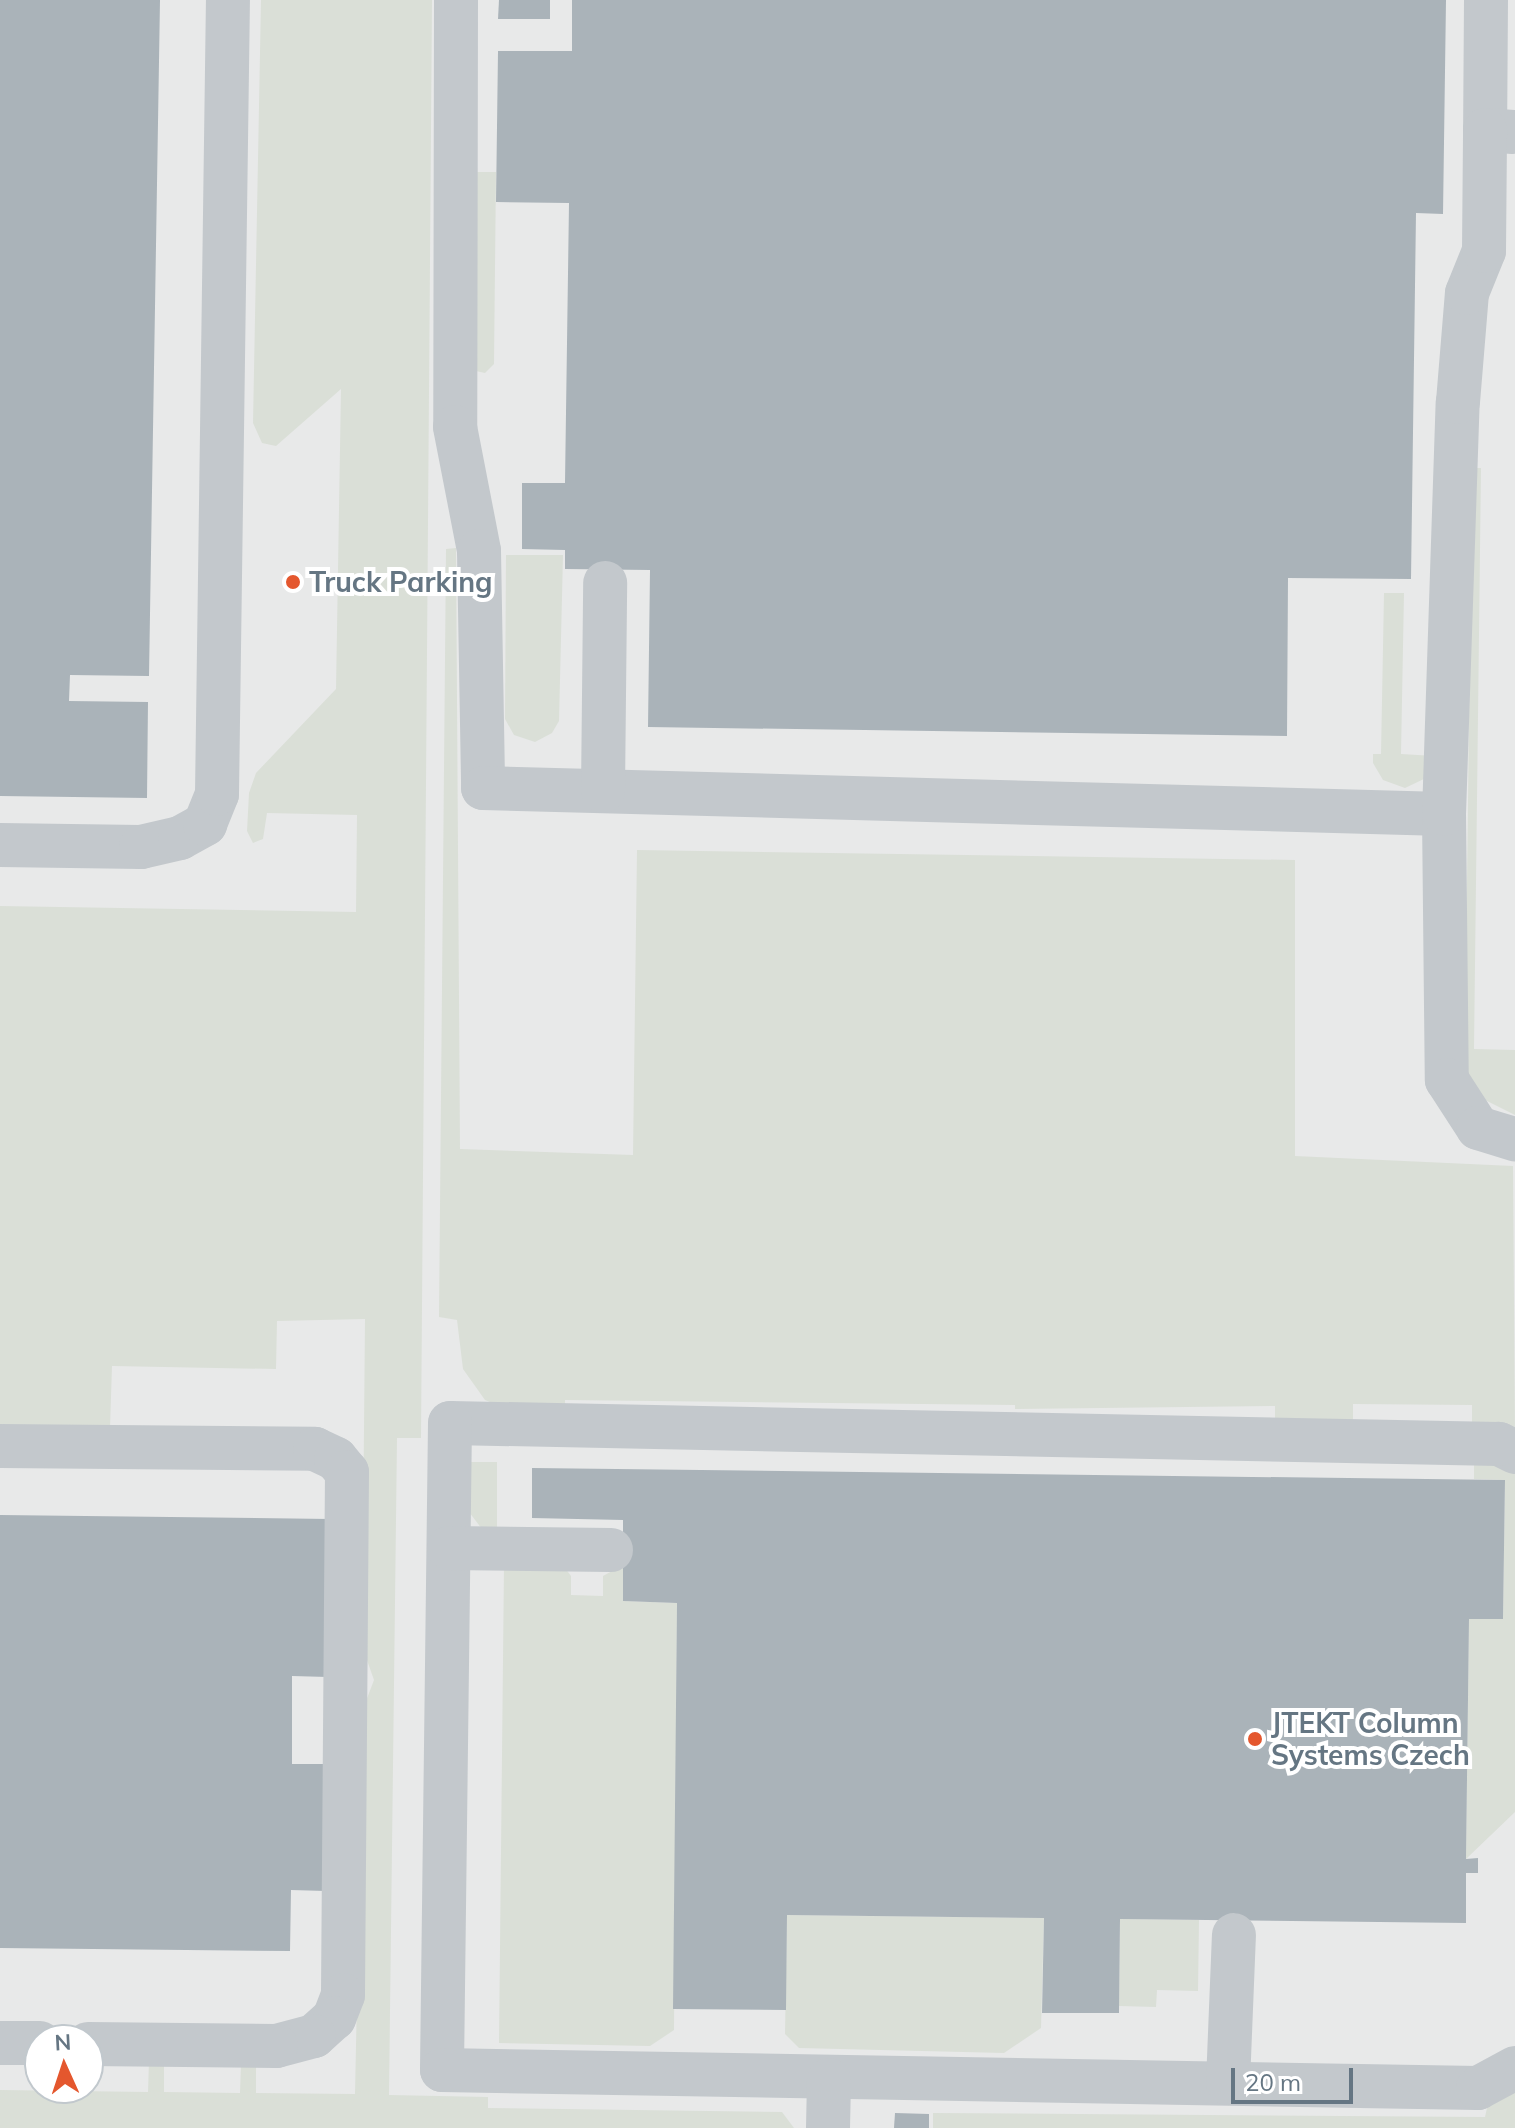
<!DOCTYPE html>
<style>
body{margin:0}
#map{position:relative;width:1515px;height:2128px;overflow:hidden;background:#fafaf8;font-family:Mulish,sans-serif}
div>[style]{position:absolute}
.built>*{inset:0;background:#e8e9e9}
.green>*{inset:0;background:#dadfd7}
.building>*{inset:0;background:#aab3b9}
.minor>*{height:44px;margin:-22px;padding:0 22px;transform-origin:22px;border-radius:22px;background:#c3c8cc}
.dots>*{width:22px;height:22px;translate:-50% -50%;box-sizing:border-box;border:4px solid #fff;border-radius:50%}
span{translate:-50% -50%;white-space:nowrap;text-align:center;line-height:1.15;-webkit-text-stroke:8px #fff;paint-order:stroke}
.poi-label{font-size:28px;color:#657683;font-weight:700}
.left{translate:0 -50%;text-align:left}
.north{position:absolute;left:24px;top:2024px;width:80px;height:80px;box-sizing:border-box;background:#fff;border:2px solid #c1c8cd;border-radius:50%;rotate:357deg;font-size:22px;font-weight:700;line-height:32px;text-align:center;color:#657683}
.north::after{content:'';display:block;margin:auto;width:28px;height:36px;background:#e4572e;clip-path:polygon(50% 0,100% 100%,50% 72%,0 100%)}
.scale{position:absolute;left:1231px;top:2068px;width:122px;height:36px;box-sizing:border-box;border:4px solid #657683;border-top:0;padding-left:10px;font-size:24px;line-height:28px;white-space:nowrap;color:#657683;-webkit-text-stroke:6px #fff;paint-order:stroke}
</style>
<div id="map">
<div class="built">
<i style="clip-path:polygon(evenodd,0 0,1515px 0,1515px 2128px,0 2128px,0 0,40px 2040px,88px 2040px,88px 2088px,40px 2088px,40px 2040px)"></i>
</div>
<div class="green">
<i style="clip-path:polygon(261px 0,432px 0,421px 1438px,397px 1438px,389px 2095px,488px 2097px,488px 2108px,782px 2112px,794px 2128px,0 2128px,0 2090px,148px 2092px,149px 2061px,164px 2061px,164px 2092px,240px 2093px,241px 2064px,256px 2064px,256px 2093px,355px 2094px,363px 1709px,374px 1680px,362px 1646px,365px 1319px,277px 1321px,276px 1369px,112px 1366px,110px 1428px,0 1426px,0 906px,356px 912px,357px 815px,267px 813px,263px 839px,253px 843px,247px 831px,249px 793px,256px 773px,336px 689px,341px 389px,276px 446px,262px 443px,253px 423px)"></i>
<i style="clip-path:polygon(472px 172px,496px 172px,494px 364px,485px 373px,476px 371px)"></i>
<i style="clip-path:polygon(1472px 468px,1481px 468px,1474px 1049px,1515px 1050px,1515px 1115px,1483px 1099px,1469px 1080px,1465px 1052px)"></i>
<i style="clip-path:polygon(456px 548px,460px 1149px,633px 1155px,637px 850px,1295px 860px,1295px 1156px,1513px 1166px,1515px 1434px,1472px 1428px,1472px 1405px,1353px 1404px,1353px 1426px,1275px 1425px,1275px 1406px,1015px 1409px,1015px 1405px,565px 1400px,565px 1415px,512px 1411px,485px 1400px,463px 1369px,457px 1320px,439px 1317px,446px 549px)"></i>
<i style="clip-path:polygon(506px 555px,563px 555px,559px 721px,552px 733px,535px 742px,514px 735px,505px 719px)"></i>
<i style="clip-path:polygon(1384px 593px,1404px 593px,1401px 754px,1434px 756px,1426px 778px,1405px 788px,1383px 780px,1373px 763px,1373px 754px,1381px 754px)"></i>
<i style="clip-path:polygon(1474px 1452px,1515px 1466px,1515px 1812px,1466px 1859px,1469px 1619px,1503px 1618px,1505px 1480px,1474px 1479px)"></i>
<i style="clip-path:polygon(466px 1462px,497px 1462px,497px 1534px,482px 1529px,466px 1508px)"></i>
<i style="clip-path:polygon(504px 1564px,565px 1568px,571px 1576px,571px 1595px,603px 1596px,603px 1576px,623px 1565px,623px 1601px,677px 1603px,674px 2030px,650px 2046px,499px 2043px)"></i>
<i style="clip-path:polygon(787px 1915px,1044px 1918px,1041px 2028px,1004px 2053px,799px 2048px,785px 2034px)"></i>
<i style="clip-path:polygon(1120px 1919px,1199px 1920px,1198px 1991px,1157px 1990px,1156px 2007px,1119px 2006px)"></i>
<i style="clip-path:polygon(1515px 2091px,1515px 2128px,933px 2128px,933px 2113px,1485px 2117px,1487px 2108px)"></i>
</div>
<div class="building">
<i style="clip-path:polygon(0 0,160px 0,149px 676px,70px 675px,69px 701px,148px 702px,147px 798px,0 796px)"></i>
<i style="clip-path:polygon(499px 0,550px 0,550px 19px,498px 19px)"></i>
<i style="clip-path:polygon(572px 0,1446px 0,1443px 214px,1416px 213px,1411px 579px,1288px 578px,1287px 736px,648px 727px,650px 570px,565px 569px,565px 550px,522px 549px,522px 483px,565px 483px,569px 203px,496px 202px,498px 51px,572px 51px)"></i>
<i style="clip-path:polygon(532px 1468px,1505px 1480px,1503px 1619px,1469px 1619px,1466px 1859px,1478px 1858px,1478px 1873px,1466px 1873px,1466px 1923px,1120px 1919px,1119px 2013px,1042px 2013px,1044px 1918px,787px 1915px,786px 2010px,673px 2009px,677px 1603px,623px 1601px,623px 1520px,532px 1518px)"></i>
<i style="clip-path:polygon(0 1515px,330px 1519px,328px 1677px,292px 1676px,292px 1764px,327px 1764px,326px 1891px,291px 1890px,290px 1951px,0 1948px)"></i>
<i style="clip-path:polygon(895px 2113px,929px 2114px,929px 2128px,894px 2128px)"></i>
</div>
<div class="minor">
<i style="left:456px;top:0;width:427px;rotate:90.1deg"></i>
<i style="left:455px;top:427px;width:126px;rotate:79deg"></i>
<i style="left:479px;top:551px;width:237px;rotate:89deg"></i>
<i style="left:483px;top:788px;width:961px;rotate:1.55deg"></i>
<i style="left:1444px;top:814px;width:266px;rotate:89.4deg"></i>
<i style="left:1447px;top:1080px;width:57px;rotate:57.1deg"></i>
<i style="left:1478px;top:1128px;width:39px;rotate:17deg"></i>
<i style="left:1486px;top:0;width:130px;rotate:90.4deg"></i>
<i style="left:1485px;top:130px;width:28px;rotate:4deg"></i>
<i style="left:603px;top:791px;width:208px;rotate:-89.4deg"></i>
<i style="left:1444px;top:814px;width:412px;rotate:-88.1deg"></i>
<i style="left:1458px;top:402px;width:109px;rotate:-85.3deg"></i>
<i style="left:1467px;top:293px;width:45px;rotate:-68deg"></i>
<i style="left:1484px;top:251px;width:121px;rotate:-89.5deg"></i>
<i style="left:0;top:845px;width:141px;rotate:0.8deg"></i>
<i style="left:141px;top:847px;width:40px;rotate:-13deg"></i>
<i style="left:180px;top:838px;width:29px;rotate:-29deg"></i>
<i style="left:205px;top:824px;width:32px;rotate:-68deg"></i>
<i style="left:217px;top:794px;width:794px;rotate:-89.21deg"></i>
<i style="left:0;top:1446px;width:315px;rotate:0.5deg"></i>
<i style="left:315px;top:1449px;width:23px;rotate:25deg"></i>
<i style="left:336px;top:1459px;width:17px;rotate:50deg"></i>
<i style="left:347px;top:1472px;width:523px;rotate:90.44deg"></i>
<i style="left:343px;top:1995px;width:25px;rotate:111deg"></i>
<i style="left:334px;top:2018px;width:27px;rotate:138deg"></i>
<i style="left:314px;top:2036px;width:39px;rotate:165deg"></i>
<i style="left:276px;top:2046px;width:188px;rotate:-179.4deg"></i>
<i style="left:1515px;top:1452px;width:18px;rotate:-153deg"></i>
<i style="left:1499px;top:1444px;width:1049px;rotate:-178.85deg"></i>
<i style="left:450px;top:1423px;width:647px;rotate:90.71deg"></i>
<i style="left:442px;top:2070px;width:1036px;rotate:1deg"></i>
<i style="left:1478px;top:2088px;width:42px;rotate:-28.4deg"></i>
<i style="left:449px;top:1548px;width:162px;rotate:0.7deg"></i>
<i style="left:0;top:2043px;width:40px"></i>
<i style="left:1228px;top:2083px;width:148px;rotate:-87.7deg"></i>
<i style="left:828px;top:2128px;width:48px;rotate:-88.8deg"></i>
</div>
<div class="dots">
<i style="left:293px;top:582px;background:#e4572e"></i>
<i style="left:1255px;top:1739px;background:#e4572e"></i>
</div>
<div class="poi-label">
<span class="left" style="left:309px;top:582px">Truck Parking</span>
<span class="left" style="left:1271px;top:1739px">JTEKT Column<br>Systems Czech</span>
</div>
<div class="north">N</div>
<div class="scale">20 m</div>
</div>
